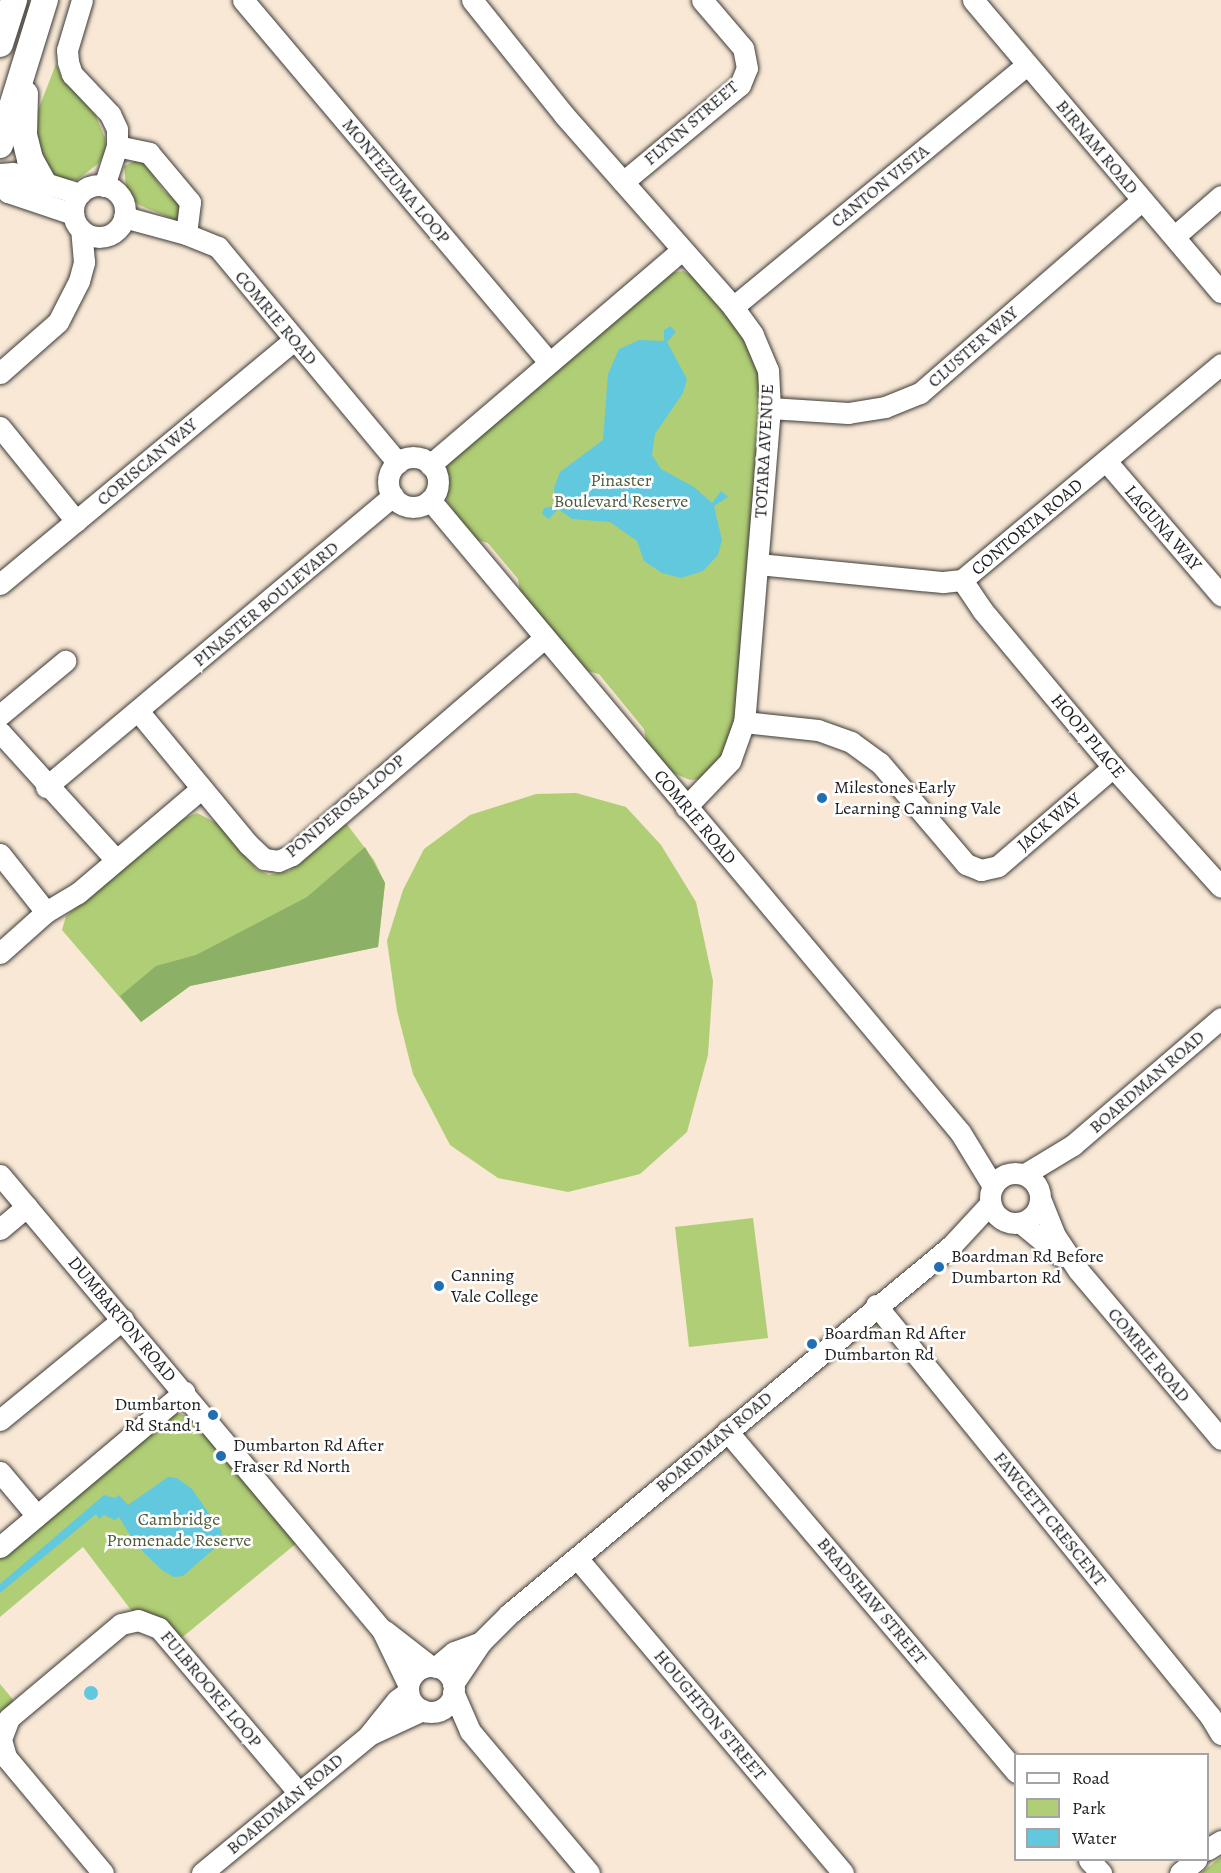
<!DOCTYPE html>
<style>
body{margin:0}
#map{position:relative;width:1221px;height:1873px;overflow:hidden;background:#f8e8d5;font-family:Alegreya,serif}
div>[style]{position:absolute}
.green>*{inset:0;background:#b0ce75}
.forest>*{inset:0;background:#8cb166}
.water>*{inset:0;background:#61c8de}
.round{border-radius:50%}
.roads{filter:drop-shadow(0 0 2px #3d3b38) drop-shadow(0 0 2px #3d3b38)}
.minor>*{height:21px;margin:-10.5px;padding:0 10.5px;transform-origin:10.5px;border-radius:10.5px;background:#fff}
.minor>.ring{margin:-10.5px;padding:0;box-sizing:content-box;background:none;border:21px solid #fff;border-radius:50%}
.major>*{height:26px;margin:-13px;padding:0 13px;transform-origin:13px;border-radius:13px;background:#fff}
.dots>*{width:16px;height:16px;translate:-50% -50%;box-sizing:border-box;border:3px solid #fff;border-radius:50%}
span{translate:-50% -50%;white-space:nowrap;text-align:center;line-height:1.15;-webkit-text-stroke:5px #fff;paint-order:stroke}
.street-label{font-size:18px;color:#1c1c1c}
.park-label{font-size:18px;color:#505a3b}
.poi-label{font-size:18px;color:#1c1c1c}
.left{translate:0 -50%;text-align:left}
.right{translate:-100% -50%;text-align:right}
.legend{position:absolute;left:1014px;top:1753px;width:195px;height:108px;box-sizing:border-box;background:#fff;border:2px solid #a4a4a4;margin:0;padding:8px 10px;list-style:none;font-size:18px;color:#1c1c1c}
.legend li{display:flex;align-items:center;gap:12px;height:30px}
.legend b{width:30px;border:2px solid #a4a4a4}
</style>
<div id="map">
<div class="green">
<i style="clip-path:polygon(56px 64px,61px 77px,95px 114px,105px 138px,106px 150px,99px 163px,77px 180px,60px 180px,39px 161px,32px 126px)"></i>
<i style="clip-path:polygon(135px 161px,145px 163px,163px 190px,182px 206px,180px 222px,139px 205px,127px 195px,124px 166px)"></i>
<i style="clip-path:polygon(683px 271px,694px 276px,736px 321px,762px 374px,737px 715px,724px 754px,702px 779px,690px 780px,673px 773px,646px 741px,644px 729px,599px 674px,587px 671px,520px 592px,518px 579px,488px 543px,477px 540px,465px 527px,448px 503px,442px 480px,452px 456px,668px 273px)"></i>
<i style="clip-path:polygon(576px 793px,626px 807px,661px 845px,696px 902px,713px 981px,708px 1055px,687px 1132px,640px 1174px,568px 1192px,498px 1178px,450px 1145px,413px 1074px,397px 1011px,387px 941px,403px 890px,424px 849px,470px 815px,536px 794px)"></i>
<i style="clip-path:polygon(197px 813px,217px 823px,256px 869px,269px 875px,289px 871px,346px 823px,374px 860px,385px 883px,378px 947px,190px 986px,141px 1022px,62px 930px,66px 916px,180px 820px)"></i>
<i style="clip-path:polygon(753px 1218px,768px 1338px,689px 1347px,675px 1227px)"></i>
<i style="clip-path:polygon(181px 1414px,193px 1418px,298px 1542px,179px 1640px,160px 1618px,131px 1610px,83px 1547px,0 1617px,0 1555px,167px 1415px)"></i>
<i style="clip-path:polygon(0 1684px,15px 1702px,0 1715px)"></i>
<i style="clip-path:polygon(1221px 1857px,1221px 1873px,1201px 1873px)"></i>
</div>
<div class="forest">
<i style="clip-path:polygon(365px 847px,385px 883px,378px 947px,190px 986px,141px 1022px,120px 996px,156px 966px,196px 955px,307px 897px)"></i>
</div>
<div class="water">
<i style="clip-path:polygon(670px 326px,676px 332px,667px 342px,687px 379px,683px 393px,655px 434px,652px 455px,661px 469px,694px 487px,712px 503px,721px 491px,728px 497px,714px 506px,722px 540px,718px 555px,703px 571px,681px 578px,662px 573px,644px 561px,637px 541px,610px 522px,572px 519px,558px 509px,549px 519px,542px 514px,544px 508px,556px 506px,554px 488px,560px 472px,603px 440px,608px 374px,619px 349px,639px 340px,664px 341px,664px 330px)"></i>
<i style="clip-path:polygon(168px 1477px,177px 1478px,192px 1489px,222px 1532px,216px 1547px,183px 1576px,174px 1577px,163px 1571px,136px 1545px,119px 1517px,115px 1520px,104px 1515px,99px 1519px,96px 1514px,0 1593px,0 1584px,104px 1495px,115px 1498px,119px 1495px,128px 1505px)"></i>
<i class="round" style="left:84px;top:1686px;width:14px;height:14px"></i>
</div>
<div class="roads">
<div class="minor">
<i style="left:82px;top:0;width:52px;rotate:106.7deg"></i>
<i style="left:67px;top:50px;width:12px;rotate:85deg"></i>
<i style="left:68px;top:62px;width:13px;rotate:72deg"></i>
<i style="left:72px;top:74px;width:55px;rotate:46.5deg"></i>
<i style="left:110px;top:114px;width:17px;rotate:65deg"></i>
<i style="left:117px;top:129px;width:17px;rotate:90deg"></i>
<i style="left:117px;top:146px;width:42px;rotate:108deg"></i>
<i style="left:243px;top:0;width:474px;rotate:49.8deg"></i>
<i style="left:472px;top:0;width:147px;rotate:51.3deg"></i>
<i style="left:564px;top:115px;width:256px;rotate:48.6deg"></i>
<i style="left:733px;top:307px;width:34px;rotate:54deg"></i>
<i style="left:753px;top:335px;width:38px;rotate:67deg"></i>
<i style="left:768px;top:370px;width:38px;rotate:87deg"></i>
<i style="left:770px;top:408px;width:315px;rotate:94.7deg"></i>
<i style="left:744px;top:722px;width:41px;rotate:109.7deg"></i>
<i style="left:730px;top:761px;width:64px;rotate:133.7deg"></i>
<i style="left:973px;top:0;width:383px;rotate:49.7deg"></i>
<i style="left:117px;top:146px;width:33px;rotate:12deg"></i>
<i style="left:149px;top:153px;width:64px;rotate:50.1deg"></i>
<i style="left:190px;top:202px;width:32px;rotate:97deg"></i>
<i style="left:0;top:174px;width:13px;rotate:-4deg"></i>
<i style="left:13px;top:173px;width:70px;rotate:17.4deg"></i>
<i style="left:623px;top:182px;width:152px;rotate:-39.7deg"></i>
<i style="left:740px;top:85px;width:18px;rotate:-68deg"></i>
<i style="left:747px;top:68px;width:20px;rotate:-101deg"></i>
<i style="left:743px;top:48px;width:63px;rotate:-130.5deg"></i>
<i style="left:0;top:185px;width:11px;rotate:41deg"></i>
<i style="left:8px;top:192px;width:69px;rotate:18.7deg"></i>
<i class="ring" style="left:73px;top:185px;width:31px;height:31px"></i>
<i style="left:124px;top:217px;width:64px;rotate:15.3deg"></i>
<i style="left:186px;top:234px;width:35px;rotate:22deg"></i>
<i style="left:218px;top:247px;width:281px;rotate:50.2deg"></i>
<i style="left:1175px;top:236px;width:61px;rotate:-41deg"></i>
<i style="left:733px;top:307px;width:381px;rotate:-39.5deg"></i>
<i style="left:0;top:373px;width:77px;rotate:-41.3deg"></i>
<i style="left:58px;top:322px;width:46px;rotate:-62.9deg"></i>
<i style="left:79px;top:281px;width:20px;rotate:-75deg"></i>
<i style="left:84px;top:262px;width:32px;rotate:-95deg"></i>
<i style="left:770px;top:408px;width:78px;rotate:3.7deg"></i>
<i style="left:848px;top:413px;width:37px;rotate:-9deg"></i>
<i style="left:885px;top:407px;width:38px;rotate:-22deg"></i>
<i style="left:920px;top:393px;width:294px;rotate:-41deg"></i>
<i style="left:0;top:427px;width:121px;rotate:51deg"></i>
<i class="ring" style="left:388px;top:457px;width:29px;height:29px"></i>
<i style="left:1106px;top:461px;width:177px;rotate:49.4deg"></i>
<i style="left:430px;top:465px;width:330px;rotate:-40.5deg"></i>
<i style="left:430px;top:500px;width:825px;rotate:50.02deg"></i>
<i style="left:960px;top:1132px;width:63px;rotate:58.6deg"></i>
<i style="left:758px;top:564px;width:186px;rotate:5.6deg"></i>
<i style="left:943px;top:582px;width:19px;rotate:-6deg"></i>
<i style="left:962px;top:580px;width:337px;rotate:-39.8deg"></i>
<i style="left:962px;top:580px;width:37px;rotate:56deg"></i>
<i style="left:983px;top:611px;width:203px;rotate:50.2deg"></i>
<i style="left:1113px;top:767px;width:161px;rotate:48deg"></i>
<i style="left:0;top:584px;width:382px;rotate:-39.7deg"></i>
<i style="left:138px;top:711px;width:173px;rotate:50.4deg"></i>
<i style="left:248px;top:844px;width:22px;rotate:43deg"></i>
<i style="left:264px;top:859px;width:14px;rotate:8deg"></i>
<i style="left:278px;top:861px;width:15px;rotate:-23deg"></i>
<i style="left:292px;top:855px;width:331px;rotate:-40.7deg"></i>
<i style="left:0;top:715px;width:85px;rotate:-39.7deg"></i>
<i style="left:744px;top:722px;width:74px;rotate:6.2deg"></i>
<i style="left:818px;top:730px;width:35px;rotate:20deg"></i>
<i style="left:851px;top:742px;width:36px;rotate:36deg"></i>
<i style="left:880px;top:763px;width:133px;rotate:49.6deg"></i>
<i style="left:966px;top:864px;width:16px;rotate:22deg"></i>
<i style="left:981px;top:870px;width:17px;rotate:-13deg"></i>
<i style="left:998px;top:866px;width:152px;rotate:-40.7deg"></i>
<i style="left:0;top:732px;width:173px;rotate:47.8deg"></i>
<i style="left:46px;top:787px;width:453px;rotate:-40deg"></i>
<i style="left:0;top:854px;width:74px;rotate:51.6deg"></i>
<i style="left:0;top:953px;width:62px;rotate:-41.7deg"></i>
<i style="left:46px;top:912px;width:37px;rotate:-31deg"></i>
<i style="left:78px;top:893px;width:162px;rotate:-40.3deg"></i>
<i class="ring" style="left:990px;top:1173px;width:29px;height:29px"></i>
<i style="left:1025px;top:1174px;width:56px;rotate:-31.1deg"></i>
<i style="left:1073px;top:1145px;width:195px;rotate:-40.6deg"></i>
<i style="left:0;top:1175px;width:594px;rotate:49.98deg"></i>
<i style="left:382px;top:1630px;width:60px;rotate:64.3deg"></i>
<i style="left:1041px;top:1201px;width:35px;rotate:68deg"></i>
<i style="left:1054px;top:1234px;width:43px;rotate:56.3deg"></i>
<i style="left:1078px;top:1270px;width:221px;rotate:49.8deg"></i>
<i style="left:1021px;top:1223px;width:52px;rotate:39.5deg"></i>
<i style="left:0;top:1229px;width:35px;rotate:-40deg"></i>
<i style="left:876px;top:1305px;width:530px;rotate:50.9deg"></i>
<i style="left:1210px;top:1716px;width:21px;rotate:59deg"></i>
<i style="left:0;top:1420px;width:159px;rotate:-39.4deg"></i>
<i style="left:727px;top:1431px;width:447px;rotate:49.7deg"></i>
<i style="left:0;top:1472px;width:57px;rotate:49.9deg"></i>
<i style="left:0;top:1547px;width:241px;rotate:-40.1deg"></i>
<i style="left:577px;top:1558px;width:412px;rotate:49.8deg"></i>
<i style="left:385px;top:1631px;width:57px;rotate:37.9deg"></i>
<i class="ring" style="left:408px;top:1666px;width:25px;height:25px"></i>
<i style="left:436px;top:1667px;width:23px;rotate:-40deg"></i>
<i style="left:454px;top:1652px;width:29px;rotate:-20deg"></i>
<i style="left:453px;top:1684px;width:50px;rotate:-56.3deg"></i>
<i style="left:481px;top:1642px;width:40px;rotate:-45deg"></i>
<i style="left:509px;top:1614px;width:577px;rotate:-39.79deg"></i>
<i style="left:952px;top:1245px;width:56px;rotate:-47.2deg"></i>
<i style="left:453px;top:1692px;width:43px;rotate:66.4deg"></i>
<i style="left:470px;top:1731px;width:185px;rotate:50deg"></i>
<i style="left:371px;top:1734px;width:57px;rotate:-24.8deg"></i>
<i style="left:1208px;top:1849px;width:15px;rotate:-32deg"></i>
<i style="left:1089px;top:1860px;width:18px;rotate:47deg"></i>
<i style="left:103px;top:1873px;width:151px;rotate:-129.9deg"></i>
<i style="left:6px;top:1757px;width:19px;rotate:-106deg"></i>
<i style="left:1px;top:1739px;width:22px;rotate:-69deg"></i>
<i style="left:9px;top:1718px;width:146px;rotate:-40deg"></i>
<i style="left:121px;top:1624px;width:17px;rotate:-13deg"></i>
<i style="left:138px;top:1620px;width:22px;rotate:21deg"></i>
<i style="left:159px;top:1628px;width:215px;rotate:49.7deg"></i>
<i style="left:202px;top:1873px;width:215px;rotate:-39.5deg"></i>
<i style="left:368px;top:1736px;width:46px;rotate:-51.1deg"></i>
<i style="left:397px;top:1700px;width:14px;rotate:-36deg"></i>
<i style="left:1180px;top:1873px;width:21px;rotate:-39deg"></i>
</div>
<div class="major">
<i style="left:0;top:44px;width:46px;rotate:-72.3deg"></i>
<i style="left:25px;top:94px;width:41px;rotate:91.4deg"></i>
<i style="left:24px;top:135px;width:25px;rotate:76deg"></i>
<i style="left:30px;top:159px;width:29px;rotate:61deg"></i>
<i style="left:0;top:145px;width:152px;rotate:-72.8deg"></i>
</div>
</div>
<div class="dots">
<i style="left:822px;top:798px;background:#1f6fb2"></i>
<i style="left:939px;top:1267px;background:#1f6fb2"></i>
<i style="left:439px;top:1286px;background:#1f6fb2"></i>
<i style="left:812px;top:1344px;background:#1f6fb2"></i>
<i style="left:213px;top:1415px;background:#1f6fb2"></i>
<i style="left:221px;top:1456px;background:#1f6fb2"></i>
</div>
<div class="street-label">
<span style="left:691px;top:123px;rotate:-41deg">FLYNN STREET</span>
<span style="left:1097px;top:147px;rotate:50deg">BIRNAM ROAD</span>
<span style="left:396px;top:181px;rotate:50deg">MONTEZUMA LOOP</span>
<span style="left:880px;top:186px;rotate:-39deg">CANTON VISTA</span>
<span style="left:276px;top:318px;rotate:50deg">COMRIE ROAD</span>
<span style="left:973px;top:347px;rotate:-41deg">CLUSTER WAY</span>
<span style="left:764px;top:451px;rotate:-87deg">TOTARA AVENUE</span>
<span style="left:147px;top:462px;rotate:-40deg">CORISCAN WAY</span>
<span style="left:1027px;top:527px;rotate:-40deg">CONTORTA ROAD</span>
<span style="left:1163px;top:528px;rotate:49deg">LAGUNA WAY</span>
<span style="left:266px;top:604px;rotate:-40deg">PINASTER BOULEVARD</span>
<span style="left:1088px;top:736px;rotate:50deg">HOOP PLACE</span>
<span style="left:345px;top:806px;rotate:-40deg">PONDEROSA LOOP</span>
<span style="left:695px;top:817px;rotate:50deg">COMRIE ROAD</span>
<span style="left:1049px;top:822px;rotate:-41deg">JACK WAY</span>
<span style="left:1147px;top:1082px;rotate:-41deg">BOARDMAN ROAD</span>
<span style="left:122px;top:1319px;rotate:50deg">DUMBARTON ROAD</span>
<span style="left:1149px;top:1355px;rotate:50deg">COMRIE ROAD</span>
<span style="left:714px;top:1442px;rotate:-40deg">BOARDMAN ROAD</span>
<span style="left:1050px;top:1519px;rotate:51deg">FAWCETT CRESCENT</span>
<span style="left:872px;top:1601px;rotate:50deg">BRADSHAW STREET</span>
<span style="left:211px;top:1689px;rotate:50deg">FULBROOKE LOOP</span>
<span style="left:710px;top:1715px;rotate:50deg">HOUGHTON STREET</span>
<span style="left:285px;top:1804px;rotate:-40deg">BOARDMAN ROAD</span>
</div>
<div class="park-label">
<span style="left:621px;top:491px">Pinaster<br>Boulevard Reserve</span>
<span style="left:179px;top:1530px">Cambridge<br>Promenade Reserve</span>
</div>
<div class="poi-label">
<span class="left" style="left:834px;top:798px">Milestones Early<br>Learning Canning Vale</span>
<span class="left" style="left:951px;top:1267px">Boardman Rd Before<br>Dumbarton Rd</span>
<span class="left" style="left:451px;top:1286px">Canning<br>Vale College</span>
<span class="left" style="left:824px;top:1344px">Boardman Rd After<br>Dumbarton Rd</span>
<span class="right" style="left:201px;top:1415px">Dumbarton<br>Rd Stand 1</span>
<span class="left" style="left:233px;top:1456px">Dumbarton Rd After<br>Fraser Rd North</span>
</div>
<ul class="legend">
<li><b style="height:8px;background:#fff"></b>Road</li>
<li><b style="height:16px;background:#b0ce75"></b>Park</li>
<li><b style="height:16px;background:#61c8de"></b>Water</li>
</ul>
</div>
